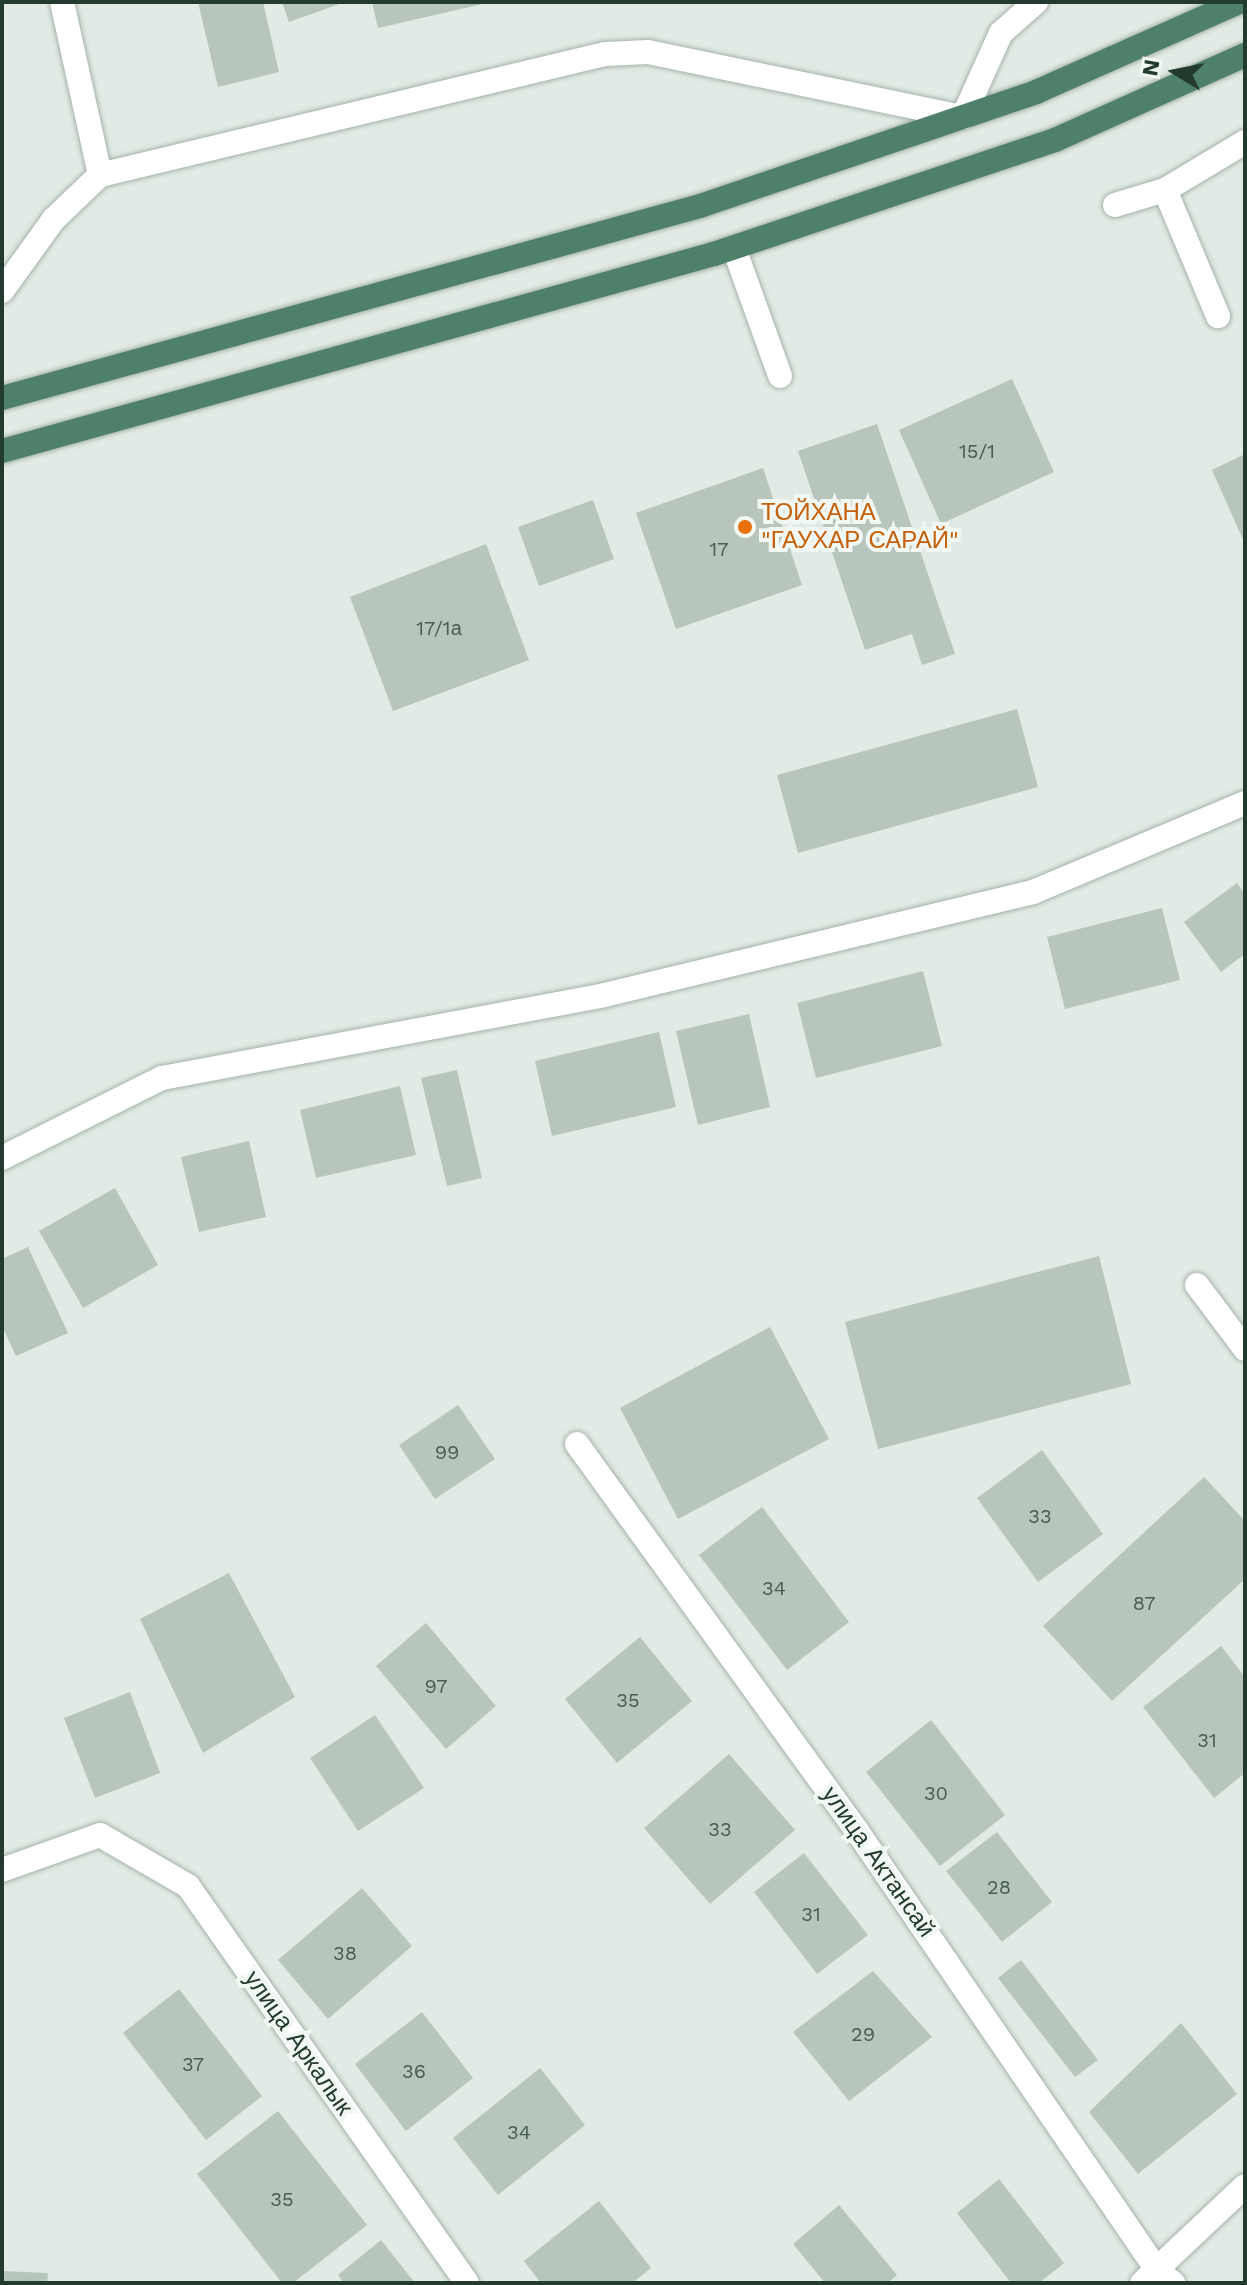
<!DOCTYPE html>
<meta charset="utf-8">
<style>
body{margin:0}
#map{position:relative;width:1247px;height:2285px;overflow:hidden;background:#e1eae4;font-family:"Work Sans",sans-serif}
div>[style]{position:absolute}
.building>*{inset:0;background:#b7c5bd}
.roads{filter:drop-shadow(0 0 2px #a4b2aa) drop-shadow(0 0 2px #a4b2aa)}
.service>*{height:24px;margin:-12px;padding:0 12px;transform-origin:12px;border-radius:12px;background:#fff}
.minor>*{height:24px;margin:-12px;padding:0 12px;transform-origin:12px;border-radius:12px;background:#fff}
.trunk>*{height:24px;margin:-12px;padding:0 12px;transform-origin:12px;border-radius:12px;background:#4e806a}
.dots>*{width:22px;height:22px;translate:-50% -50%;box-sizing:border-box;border:4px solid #f1f7f3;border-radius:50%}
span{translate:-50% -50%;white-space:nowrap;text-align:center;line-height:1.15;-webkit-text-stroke:8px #f1f7f3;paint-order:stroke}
.number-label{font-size:20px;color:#485d52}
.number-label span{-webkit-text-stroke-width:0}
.food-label{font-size:24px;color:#c56008}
.left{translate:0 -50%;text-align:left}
.street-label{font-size:24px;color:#233a2f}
.frame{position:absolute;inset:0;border:4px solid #233a2f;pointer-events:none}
.north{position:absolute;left:1135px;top:32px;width:80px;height:80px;-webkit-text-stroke:6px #f1f7f3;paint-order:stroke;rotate:280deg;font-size:22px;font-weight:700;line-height:32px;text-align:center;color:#233a2f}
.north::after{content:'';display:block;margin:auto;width:28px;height:36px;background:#233a2f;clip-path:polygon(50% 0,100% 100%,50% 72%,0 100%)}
</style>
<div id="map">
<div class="building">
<i style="clip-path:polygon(198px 2px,263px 2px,279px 72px,218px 87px)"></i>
<i style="clip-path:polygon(282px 2px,345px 2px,289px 22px)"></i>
<i style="clip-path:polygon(372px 2px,487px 2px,487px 3px,378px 28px)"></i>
<i style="clip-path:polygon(1012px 379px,1054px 472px,941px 524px,899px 430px)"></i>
<i style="clip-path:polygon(877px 424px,955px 654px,922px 665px,912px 634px,865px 650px,798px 451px)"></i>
<i style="clip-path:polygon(1245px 454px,1245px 544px,1212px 470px)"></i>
<i style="clip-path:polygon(763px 468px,802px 585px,676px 629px,636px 513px)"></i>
<i style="clip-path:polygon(593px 500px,614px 559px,539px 586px,518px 527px)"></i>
<i style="clip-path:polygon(486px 544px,529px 660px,393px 711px,350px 597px)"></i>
<i style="clip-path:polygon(1017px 709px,1038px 787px,798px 853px,777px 775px)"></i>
<i style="clip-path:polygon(1237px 883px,1245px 894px,1245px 954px,1221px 972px,1184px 922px)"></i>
<i style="clip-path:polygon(1162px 908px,1180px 980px,1065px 1009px,1047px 937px)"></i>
<i style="clip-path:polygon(923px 971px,942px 1046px,816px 1078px,797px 1003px)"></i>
<i style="clip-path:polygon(749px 1014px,770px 1107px,698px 1125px,676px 1031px)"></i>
<i style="clip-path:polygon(659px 1032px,676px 1107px,552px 1136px,535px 1061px)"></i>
<i style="clip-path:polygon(457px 1070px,482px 1178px,447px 1186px,421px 1078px)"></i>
<i style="clip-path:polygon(400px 1086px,416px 1155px,316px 1178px,300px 1110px)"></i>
<i style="clip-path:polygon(249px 1141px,266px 1217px,199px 1232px,181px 1157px)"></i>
<i style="clip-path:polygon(115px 1188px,158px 1265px,83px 1308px,39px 1231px)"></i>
<i style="clip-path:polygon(28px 1247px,68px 1333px,16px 1356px,2px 1326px,2px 1259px)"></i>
<i style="clip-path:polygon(1099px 1256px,1131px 1384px,878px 1449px,845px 1322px)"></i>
<i style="clip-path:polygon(770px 1327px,829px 1439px,678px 1519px,620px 1408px)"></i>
<i style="clip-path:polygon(458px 1405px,495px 1459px,435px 1499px,399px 1445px)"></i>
<i style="clip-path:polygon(1042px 1450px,1103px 1534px,1038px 1582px,977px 1498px)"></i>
<i style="clip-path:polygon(1204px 1477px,1245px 1521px,1245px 1579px,1112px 1701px,1043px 1626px)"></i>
<i style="clip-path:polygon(762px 1507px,849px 1622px,787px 1670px,699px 1555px)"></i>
<i style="clip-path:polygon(229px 1573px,295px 1697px,203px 1753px,140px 1619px)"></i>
<i style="clip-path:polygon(426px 1623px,496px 1706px,446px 1749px,376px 1666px)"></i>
<i style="clip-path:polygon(640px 1637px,692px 1701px,617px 1763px,565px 1699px)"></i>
<i style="clip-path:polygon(1221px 1646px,1245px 1677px,1245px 1773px,1214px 1798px,1143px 1707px)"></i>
<i style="clip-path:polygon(130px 1692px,160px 1773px,95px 1798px,64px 1718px)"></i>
<i style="clip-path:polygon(375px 1715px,424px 1788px,358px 1831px,310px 1758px)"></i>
<i style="clip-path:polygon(931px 1720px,1005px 1815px,940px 1866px,866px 1772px)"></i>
<i style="clip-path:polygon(729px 1754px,795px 1830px,710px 1904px,644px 1828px)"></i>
<i style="clip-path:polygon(997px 1832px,1052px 1902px,1002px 1942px,946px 1871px)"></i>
<i style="clip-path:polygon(804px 1853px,868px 1935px,817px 1974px,754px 1892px)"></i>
<i style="clip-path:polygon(362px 1888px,412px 1946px,328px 2019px,278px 1960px)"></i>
<i style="clip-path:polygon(1021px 1960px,1098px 2060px,1075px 2077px,998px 1978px)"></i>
<i style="clip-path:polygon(873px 1971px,932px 2037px,849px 2101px,793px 2032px)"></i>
<i style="clip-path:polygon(179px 1989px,262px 2096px,206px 2140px,123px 2033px)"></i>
<i style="clip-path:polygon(422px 2012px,473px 2078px,406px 2131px,355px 2064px)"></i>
<i style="clip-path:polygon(1181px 2023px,1237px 2094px,1138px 2174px,1089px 2112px)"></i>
<i style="clip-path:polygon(540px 2068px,585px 2125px,498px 2195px,453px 2138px)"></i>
<i style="clip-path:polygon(278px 2111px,367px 2225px,293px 2283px,282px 2283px,197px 2174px)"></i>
<i style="clip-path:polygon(999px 2179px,1064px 2263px,1039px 2283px,1011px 2283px,957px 2213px)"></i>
<i style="clip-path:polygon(599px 2201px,651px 2268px,632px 2283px,541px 2283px,524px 2261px)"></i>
<i style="clip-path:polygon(839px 2205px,897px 2275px,888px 2283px,825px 2283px,793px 2244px)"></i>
<i style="clip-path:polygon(381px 2240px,415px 2283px,344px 2283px,338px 2275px)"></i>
<i style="clip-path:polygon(2px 2271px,48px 2273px,47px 2283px,2px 2283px)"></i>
</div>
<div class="roads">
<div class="service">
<i style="left:62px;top:2px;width:177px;rotate:77.6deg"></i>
<i style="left:1165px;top:190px;width:137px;rotate:67.2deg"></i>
<i style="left:1115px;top:205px;width:52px;rotate:-16.7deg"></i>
<i style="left:1165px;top:190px;width:93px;rotate:-31deg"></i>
<i style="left:734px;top:248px;width:136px;rotate:70.2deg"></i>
<i style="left:2px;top:291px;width:89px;rotate:-54.2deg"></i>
<i style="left:54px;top:219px;width:64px;rotate:-43.7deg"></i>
<i style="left:100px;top:175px;width:519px;rotate:-13.47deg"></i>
<i style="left:605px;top:54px;width:43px;rotate:-2.7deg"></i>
<i style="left:648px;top:52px;width:322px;rotate:11.7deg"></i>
<i style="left:963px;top:117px;width:92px;rotate:-65.7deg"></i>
<i style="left:1001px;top:33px;width:47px;rotate:-41.5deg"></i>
<i style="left:2px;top:1158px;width:179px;rotate:-26.6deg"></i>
<i style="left:162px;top:1078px;width:450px;rotate:-10.6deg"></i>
<i style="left:604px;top:995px;width:441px;rotate:-13.5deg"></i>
<i style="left:1033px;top:892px;width:230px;rotate:-22.8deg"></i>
</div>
<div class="minor">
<i style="left:1197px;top:1285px;width:80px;rotate:53.1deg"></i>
<i style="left:577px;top:1444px;width:478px;rotate:54.1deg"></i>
<i style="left:857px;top:1831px;width:532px;rotate:55.65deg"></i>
<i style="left:1157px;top:2270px;width:21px;rotate:39deg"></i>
<i style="left:2px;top:1870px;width:104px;rotate:-19.7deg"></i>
<i style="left:100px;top:1835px;width:102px;rotate:30.1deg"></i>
<i style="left:188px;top:1886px;width:485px;rotate:54.9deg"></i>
<i style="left:1142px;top:2283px;width:141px;rotate:-43.3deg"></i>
</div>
<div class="trunk">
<i style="left:2px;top:398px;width:724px;rotate:-15.38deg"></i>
<i style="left:700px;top:206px;width:355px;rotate:-18.7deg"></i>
<i style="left:1036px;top:92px;width:222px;rotate:-23.9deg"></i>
<i style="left:2px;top:451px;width:739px;rotate:-15.47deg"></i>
<i style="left:714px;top:254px;width:360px;rotate:-18.5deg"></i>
<i style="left:1055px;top:140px;width:208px;rotate:-24.1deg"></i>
</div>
</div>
<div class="dots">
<i style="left:745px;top:527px;background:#e8710a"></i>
</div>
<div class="number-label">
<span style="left:977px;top:451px">15/1</span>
<span style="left:719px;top:549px">17</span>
<span style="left:439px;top:628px">17/1а</span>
<span style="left:447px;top:1452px">99</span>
<span style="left:1040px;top:1516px">33</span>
<span style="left:774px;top:1588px">34</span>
<span style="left:1144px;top:1603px">87</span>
<span style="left:436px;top:1686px">97</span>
<span style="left:628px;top:1700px">35</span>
<span style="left:1207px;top:1740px">31</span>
<span style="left:936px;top:1793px">30</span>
<span style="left:720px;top:1829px">33</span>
<span style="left:999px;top:1887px">28</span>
<span style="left:811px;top:1914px">31</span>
<span style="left:345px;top:1953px">38</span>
<span style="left:863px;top:2034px">29</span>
<span style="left:193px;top:2064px">37</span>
<span style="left:414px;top:2071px">36</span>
<span style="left:519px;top:2132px">34</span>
<span style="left:282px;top:2199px">35</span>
</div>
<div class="food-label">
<span class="left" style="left:761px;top:527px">ТОЙХАНА<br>"ГАУХАР САРАЙ"</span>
</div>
<div class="street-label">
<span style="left:878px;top:1862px;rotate:55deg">улица Актансай</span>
<span style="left:298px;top:2043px;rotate:55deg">улица Аркалык</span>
</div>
<div class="frame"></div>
<div class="north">N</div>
</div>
